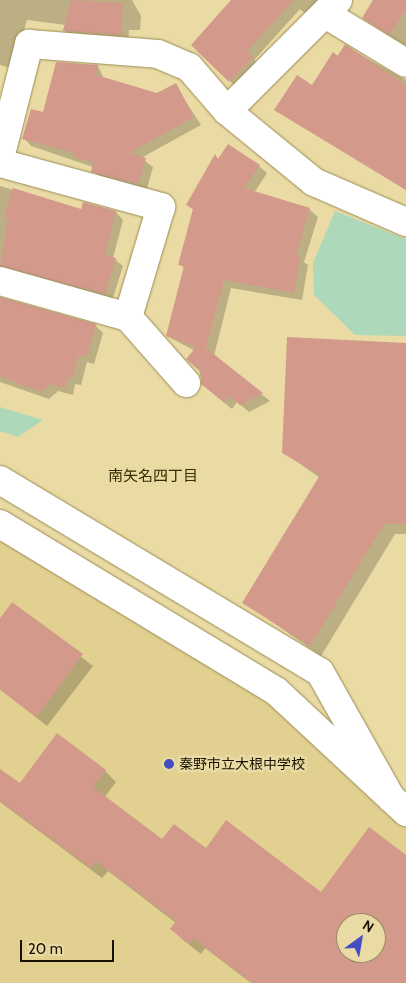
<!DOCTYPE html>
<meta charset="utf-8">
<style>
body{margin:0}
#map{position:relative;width:406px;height:983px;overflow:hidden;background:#eadba4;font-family:Cabin,"Noto Sans JP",sans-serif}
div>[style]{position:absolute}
.built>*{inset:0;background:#e2d091}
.green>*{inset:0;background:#aed8ba}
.shadow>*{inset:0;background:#0003}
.building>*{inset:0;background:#d3998b}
.roads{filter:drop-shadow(0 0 1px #9b8c57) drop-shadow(0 0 1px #9b8c57)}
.minor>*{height:28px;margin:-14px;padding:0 14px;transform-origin:14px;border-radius:14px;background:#fff}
.dots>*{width:14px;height:14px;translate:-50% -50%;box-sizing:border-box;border:2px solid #eadba4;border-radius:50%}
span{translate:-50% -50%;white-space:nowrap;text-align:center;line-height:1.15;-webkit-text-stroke:5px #eadba4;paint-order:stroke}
.poi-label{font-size:14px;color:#171100}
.left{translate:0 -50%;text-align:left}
.neighbourhood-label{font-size:15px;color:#372c03}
.north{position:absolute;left:336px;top:913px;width:50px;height:50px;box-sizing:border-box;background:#eadba4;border:1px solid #968a62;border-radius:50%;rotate:32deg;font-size:14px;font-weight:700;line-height:20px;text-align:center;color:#171100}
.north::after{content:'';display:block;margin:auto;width:18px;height:22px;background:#444ec2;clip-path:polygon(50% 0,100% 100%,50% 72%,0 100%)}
.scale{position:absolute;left:20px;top:940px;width:94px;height:22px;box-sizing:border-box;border:2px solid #171100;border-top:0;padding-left:6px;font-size:15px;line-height:18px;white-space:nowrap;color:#171100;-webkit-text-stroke:4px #eadba4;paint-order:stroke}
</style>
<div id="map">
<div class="built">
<i style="clip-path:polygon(evenodd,0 540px,270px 700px,406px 828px,406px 983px,0 983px,0 540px,346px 923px,376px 923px,376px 953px,346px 953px,346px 923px)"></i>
</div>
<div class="green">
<i style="clip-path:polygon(335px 211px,406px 239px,406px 336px,355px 335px,314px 295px,313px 263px)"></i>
<i style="clip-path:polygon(0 407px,43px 420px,18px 437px,0 431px)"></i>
</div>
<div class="shadow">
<i style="clip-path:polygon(0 0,132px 0,141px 16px,140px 30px,129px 30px,128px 42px,73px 38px,65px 31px,66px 25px,27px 20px,13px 69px,0 65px)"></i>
<i style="clip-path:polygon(233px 0,322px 0,308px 16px,300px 9px,254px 60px,260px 65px,241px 84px,233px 84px,192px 45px)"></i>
<i style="clip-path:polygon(373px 0,406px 0,406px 47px,363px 18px)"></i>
<i style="clip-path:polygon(345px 46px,406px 80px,406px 190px,276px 110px,313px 87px)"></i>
<i style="clip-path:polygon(57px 63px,98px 66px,104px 79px,157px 95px,175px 85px,201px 125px,141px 158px,153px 167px,146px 192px,100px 179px,93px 167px,31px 146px,24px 138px,44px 114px)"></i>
<i style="clip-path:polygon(219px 160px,259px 166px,267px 173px,254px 193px,310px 210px,318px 217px,304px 262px,308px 265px,302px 300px,231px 288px,214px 356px,270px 401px,249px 412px,237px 402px,232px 409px,211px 392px,202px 384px,195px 351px,167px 336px,185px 269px,180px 264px,194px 211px,188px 204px)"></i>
<i style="clip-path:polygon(0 186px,82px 211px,84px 203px,116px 212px,123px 220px,113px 258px,123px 266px,112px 301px,0 268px)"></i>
<i style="clip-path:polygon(0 305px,95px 325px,103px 333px,94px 364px,87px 362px,81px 385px,75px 384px,73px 395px,58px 391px,49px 399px,0 382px)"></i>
<i style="clip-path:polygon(406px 344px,406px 534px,395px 534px,321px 656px,244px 602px,320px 478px,283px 452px)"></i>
<i style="clip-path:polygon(12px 604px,93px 666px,47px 726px,1px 690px,0 618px)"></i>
<i style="clip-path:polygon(evenodd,0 769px,20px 785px,105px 771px,116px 782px,104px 798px,163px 841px,206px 849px,321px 893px,406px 856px,406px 983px,251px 983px,205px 948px,201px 954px,183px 940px,172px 929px,176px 923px,108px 871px,102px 878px,0 802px,0 769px,346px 923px,376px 923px,376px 953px,346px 953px,346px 923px)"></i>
</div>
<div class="building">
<i style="clip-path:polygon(71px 0,123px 3px,121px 35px,63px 31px)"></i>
<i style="clip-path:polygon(231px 0,294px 0,247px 51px,253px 57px,229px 82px,191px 45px)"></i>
<i style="clip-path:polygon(373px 0,406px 0,406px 10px,389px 35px,362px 18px)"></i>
<i style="clip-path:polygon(345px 44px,406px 85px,406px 190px,274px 110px,297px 75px,312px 85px,333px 52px,338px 56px)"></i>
<i style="clip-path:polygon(56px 62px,98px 65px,96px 75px,157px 93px,176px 83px,194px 117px,129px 153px,146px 158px,138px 184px,91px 172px,93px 162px,73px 157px,74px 153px,22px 139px,31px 109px,43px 112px)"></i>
<i style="clip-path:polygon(228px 144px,260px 165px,244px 188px,310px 208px,296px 255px,300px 256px,294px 293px,224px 280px,206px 348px,263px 393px,240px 405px,229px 396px,224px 402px,201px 384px,202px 373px,186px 359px,196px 347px,166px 336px,184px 266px,178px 265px,193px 209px,186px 205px,215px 154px,218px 159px)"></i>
<i style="clip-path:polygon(13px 188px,81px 209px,83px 202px,116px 211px,105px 255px,116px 258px,105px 294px,0 266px,8px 219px,4px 217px)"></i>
<i style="clip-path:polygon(0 297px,96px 324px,86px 357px,79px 355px,73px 378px,68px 377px,65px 388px,50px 384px,41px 392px,0 376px)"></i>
<i style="clip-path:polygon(287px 337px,406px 343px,406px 524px,384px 524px,310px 646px,242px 603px,320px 475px,282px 453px)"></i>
<i style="clip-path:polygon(12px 602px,83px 654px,37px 717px,0 690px,0 619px)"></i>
<i style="clip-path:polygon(evenodd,57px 733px,106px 770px,93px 787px,162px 839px,174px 824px,206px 848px,226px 820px,321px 892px,369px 827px,406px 855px,406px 983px,253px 983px,193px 938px,189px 944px,170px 929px,176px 921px,96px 861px,91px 868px,0 801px,0 769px,20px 783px,57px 733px,346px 923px,376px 923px,376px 953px,346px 953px,346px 923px)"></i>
</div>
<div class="roads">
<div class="minor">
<i style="left:327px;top:15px;width:92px;rotate:31.3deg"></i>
<i style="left:227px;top:111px;width:157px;rotate:-45deg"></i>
<i style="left:0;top:158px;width:118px;rotate:-75.7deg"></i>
<i style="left:29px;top:44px;width:129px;rotate:4.4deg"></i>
<i style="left:158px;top:54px;width:34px;rotate:23deg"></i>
<i style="left:189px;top:67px;width:58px;rotate:49.2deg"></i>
<i style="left:227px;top:111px;width:112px;rotate:39.2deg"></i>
<i style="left:314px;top:182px;width:100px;rotate:23.5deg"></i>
<i style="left:0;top:163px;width:167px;rotate:15.3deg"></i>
<i style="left:161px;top:207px;width:115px;rotate:106.7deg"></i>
<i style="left:128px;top:317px;width:133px;rotate:-164.3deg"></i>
<i style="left:128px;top:317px;width:88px;rotate:48.7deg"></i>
<i style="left:0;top:480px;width:373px;rotate:31deg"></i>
<i style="left:320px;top:672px;width:145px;rotate:60.6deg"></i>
<i style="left:0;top:524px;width:323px;rotate:31.2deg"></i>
<i style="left:276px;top:691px;width:178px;rotate:42.9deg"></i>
</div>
</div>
<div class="dots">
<i style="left:169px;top:764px;background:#444ec2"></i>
</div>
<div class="poi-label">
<span class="left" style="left:179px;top:764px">秦野市立大根中学校</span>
</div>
<div class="neighbourhood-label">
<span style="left:153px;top:477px">南矢名四丁目</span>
</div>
<div class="north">N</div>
<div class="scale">20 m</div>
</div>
